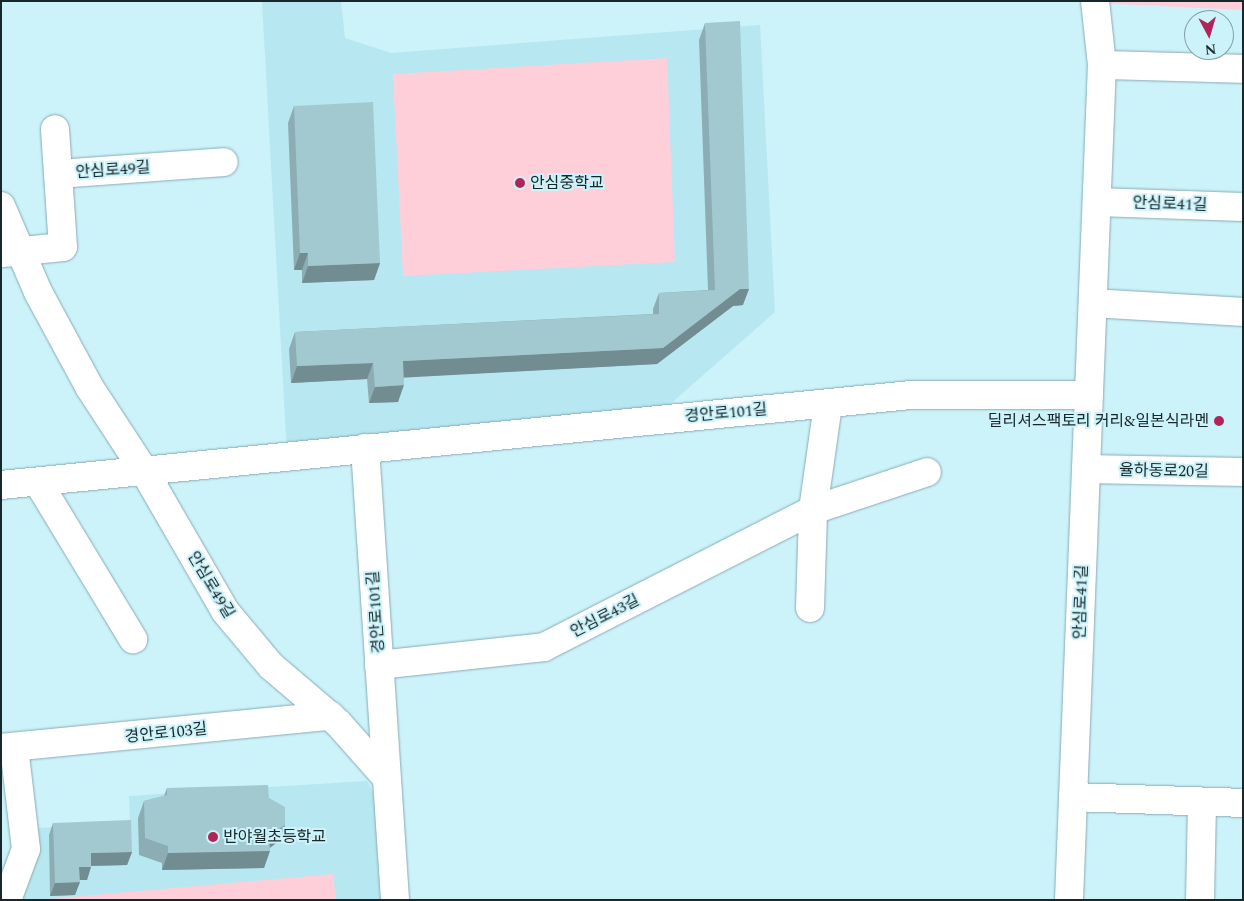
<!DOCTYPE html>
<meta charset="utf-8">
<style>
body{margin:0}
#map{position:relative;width:1244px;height:901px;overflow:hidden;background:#ccf2fa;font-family:Spectral,"Noto Sans KR",serif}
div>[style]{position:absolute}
.built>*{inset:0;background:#b7e7f1}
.green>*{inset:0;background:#fecfd8}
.roads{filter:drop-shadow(0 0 1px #88acb3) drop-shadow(0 0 1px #88acb3)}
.minor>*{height:28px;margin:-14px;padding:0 14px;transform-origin:14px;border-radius:14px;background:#fff}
.wall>*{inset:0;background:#8cadb3}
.shaded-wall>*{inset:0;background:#728d92}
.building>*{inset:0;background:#a3c9d0}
.dots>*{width:14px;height:14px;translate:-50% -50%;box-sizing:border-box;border:2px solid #ccf2fa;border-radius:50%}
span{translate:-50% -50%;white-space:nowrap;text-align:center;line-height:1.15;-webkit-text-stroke:4px #ccf2fa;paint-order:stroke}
.street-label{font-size:16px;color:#182729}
.poi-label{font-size:16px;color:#182729}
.left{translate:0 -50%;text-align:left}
.right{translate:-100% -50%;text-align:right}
.frame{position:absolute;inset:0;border:2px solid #182729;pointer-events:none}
.north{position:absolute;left:1184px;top:10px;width:50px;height:50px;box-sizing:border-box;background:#ccf2fa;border:1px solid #84a1a6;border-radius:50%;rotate:174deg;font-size:14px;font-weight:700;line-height:20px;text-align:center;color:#182729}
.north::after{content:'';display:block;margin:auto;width:18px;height:22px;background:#b22459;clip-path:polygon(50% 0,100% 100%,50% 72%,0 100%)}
</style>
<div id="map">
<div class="built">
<i style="clip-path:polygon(262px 1px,341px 1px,345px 38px,391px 53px,760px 25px,775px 312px,652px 420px,287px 455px)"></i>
<i style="clip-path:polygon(367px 781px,388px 822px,395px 900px,21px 900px,37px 828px,130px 823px,129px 796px)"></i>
</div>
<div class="green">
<i style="clip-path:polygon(1095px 1px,1243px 1px,1243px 10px,1095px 3px)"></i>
<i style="clip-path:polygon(667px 58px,675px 262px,403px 276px,393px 74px)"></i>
<i style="clip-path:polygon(333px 874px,336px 900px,48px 899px)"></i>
</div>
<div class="roads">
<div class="minor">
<i style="left:1102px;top:65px;width:141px;rotate:1.6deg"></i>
<i style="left:58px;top:174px;width:166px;rotate:-4.1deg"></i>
<i style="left:1097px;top:202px;width:146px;rotate:2deg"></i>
<i style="left:1px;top:206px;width:94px;rotate:66.7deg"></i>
<i style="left:38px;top:292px;width:109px;rotate:61.6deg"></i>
<i style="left:90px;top:388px;width:103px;rotate:56.9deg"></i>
<i style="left:146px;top:474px;width:158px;rotate:60deg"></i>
<i style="left:225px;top:611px;width:72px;rotate:50.1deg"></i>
<i style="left:271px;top:666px;width:88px;rotate:40.4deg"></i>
<i style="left:338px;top:723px;width:71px;rotate:48.4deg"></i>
<i style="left:3px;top:253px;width:60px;rotate:-5.7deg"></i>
<i style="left:63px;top:247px;width:118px;rotate:-93.9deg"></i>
<i style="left:1093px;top:303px;width:150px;rotate:3.4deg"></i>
<i style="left:365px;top:448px;width:453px;rotate:86.2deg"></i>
<i style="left:1086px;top:469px;width:157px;rotate:1.1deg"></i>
<i style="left:38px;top:482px;width:184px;rotate:58.8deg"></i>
<i style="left:1px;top:485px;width:914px;rotate:-5.65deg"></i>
<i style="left:911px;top:395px;width:178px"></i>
<i style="left:810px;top:608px;width:98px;rotate:-88.2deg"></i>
<i style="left:813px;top:510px;width:107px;rotate:-81.9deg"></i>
<i style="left:379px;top:665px;width:166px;rotate:-6.2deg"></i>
<i style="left:544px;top:647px;width:302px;rotate:-27deg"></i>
<i style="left:813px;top:510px;width:120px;rotate:-18.4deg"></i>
<i style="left:1px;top:748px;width:331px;rotate:-5.6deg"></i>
<i style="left:1073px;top:797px;width:170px;rotate:2deg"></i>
<i style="left:7px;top:900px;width:54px;rotate:-69.6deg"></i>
<i style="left:26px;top:849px;width:103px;rotate:-96.7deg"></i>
<i style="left:1069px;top:900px;width:836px;rotate:-87.74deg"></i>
<i style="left:1102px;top:65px;width:64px;rotate:-96.2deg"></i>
<i style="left:1200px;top:900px;width:98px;rotate:-88.8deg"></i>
</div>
</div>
<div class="wall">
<i style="clip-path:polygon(705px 23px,743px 305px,733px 306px,657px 364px,404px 377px,398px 402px,369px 403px,367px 379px,291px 383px,289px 349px,295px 332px,653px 314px,653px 309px,659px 293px,708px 290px,699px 40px)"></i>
<i style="clip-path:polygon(294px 106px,380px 263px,374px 280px,302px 283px,302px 270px,294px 270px,288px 123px)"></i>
<i style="clip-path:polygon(167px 788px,269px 798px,285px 825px,279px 841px,270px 848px,264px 868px,162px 870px,162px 863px,139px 855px,138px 818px,144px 801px,164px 796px)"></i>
<i style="clip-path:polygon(53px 823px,132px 852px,127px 865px,91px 866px,87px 880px,80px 880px,75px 895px,50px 896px,49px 835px)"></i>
</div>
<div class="shaded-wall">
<i style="clip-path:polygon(300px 253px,308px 253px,302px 270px,294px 270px)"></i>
<i style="clip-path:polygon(380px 263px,374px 280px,302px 283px,308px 266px)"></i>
<i style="clip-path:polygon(740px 289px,749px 289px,743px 305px,733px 306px,657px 364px,397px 378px,403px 361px,663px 348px)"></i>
<i style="clip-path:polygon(373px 363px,367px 379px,291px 383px,297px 366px)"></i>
<i style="clip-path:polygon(404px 385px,398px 402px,369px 403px,375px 387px)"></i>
<i style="clip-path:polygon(285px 825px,279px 841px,265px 851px,270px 851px,264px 868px,162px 870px,168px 853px,269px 836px)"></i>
<i style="clip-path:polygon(132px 852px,127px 865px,87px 866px,91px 853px)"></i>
<i style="clip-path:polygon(79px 867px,91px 867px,87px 880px,75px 880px)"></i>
<i style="clip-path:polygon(80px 882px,75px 895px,50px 896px,55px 883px)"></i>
</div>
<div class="building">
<i style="clip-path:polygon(740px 21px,749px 289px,740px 289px,663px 348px,403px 361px,404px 385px,375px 387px,373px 363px,297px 366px,295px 332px,659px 314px,659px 293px,715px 290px,705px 23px)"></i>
<i style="clip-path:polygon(373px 102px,380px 263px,308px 266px,308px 253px,300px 253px,294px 106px)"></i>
<i style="clip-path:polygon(268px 785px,269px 798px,285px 807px,285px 825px,269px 836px,270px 851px,168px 853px,168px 846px,145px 838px,144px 801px,167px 795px,167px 788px)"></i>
<i style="clip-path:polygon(131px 820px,132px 852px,91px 853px,91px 867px,79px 867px,80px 882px,55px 883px,53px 823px)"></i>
</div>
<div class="dots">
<i style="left:520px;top:183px;background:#b22459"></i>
<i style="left:1219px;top:421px;background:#b22459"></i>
<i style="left:213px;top:837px;background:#b22459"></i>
</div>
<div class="street-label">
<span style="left:113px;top:170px;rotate:-4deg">안심로49길</span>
<span style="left:1170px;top:204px;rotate:2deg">안심로41길</span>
<span style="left:726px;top:413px;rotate:-5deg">경안로101길</span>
<span style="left:1164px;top:471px;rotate:1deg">율하동로20길</span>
<span style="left:211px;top:585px;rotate:59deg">안심로49길</span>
<span style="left:1081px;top:602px;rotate:-88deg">안심로41길</span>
<span style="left:376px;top:612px;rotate:-94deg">경안로101길</span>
<span style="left:605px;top:616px;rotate:-27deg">안심로43길</span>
<span style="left:166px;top:733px;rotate:-6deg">경안로103길</span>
</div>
<div class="poi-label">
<span class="left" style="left:530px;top:183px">안심중학교</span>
<span class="right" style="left:1209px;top:421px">딜리셔스팩토리 커리&amp;일본식라멘</span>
<span class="left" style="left:223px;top:837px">반야월초등학교</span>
</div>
<div class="frame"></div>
<div class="north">N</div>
</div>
